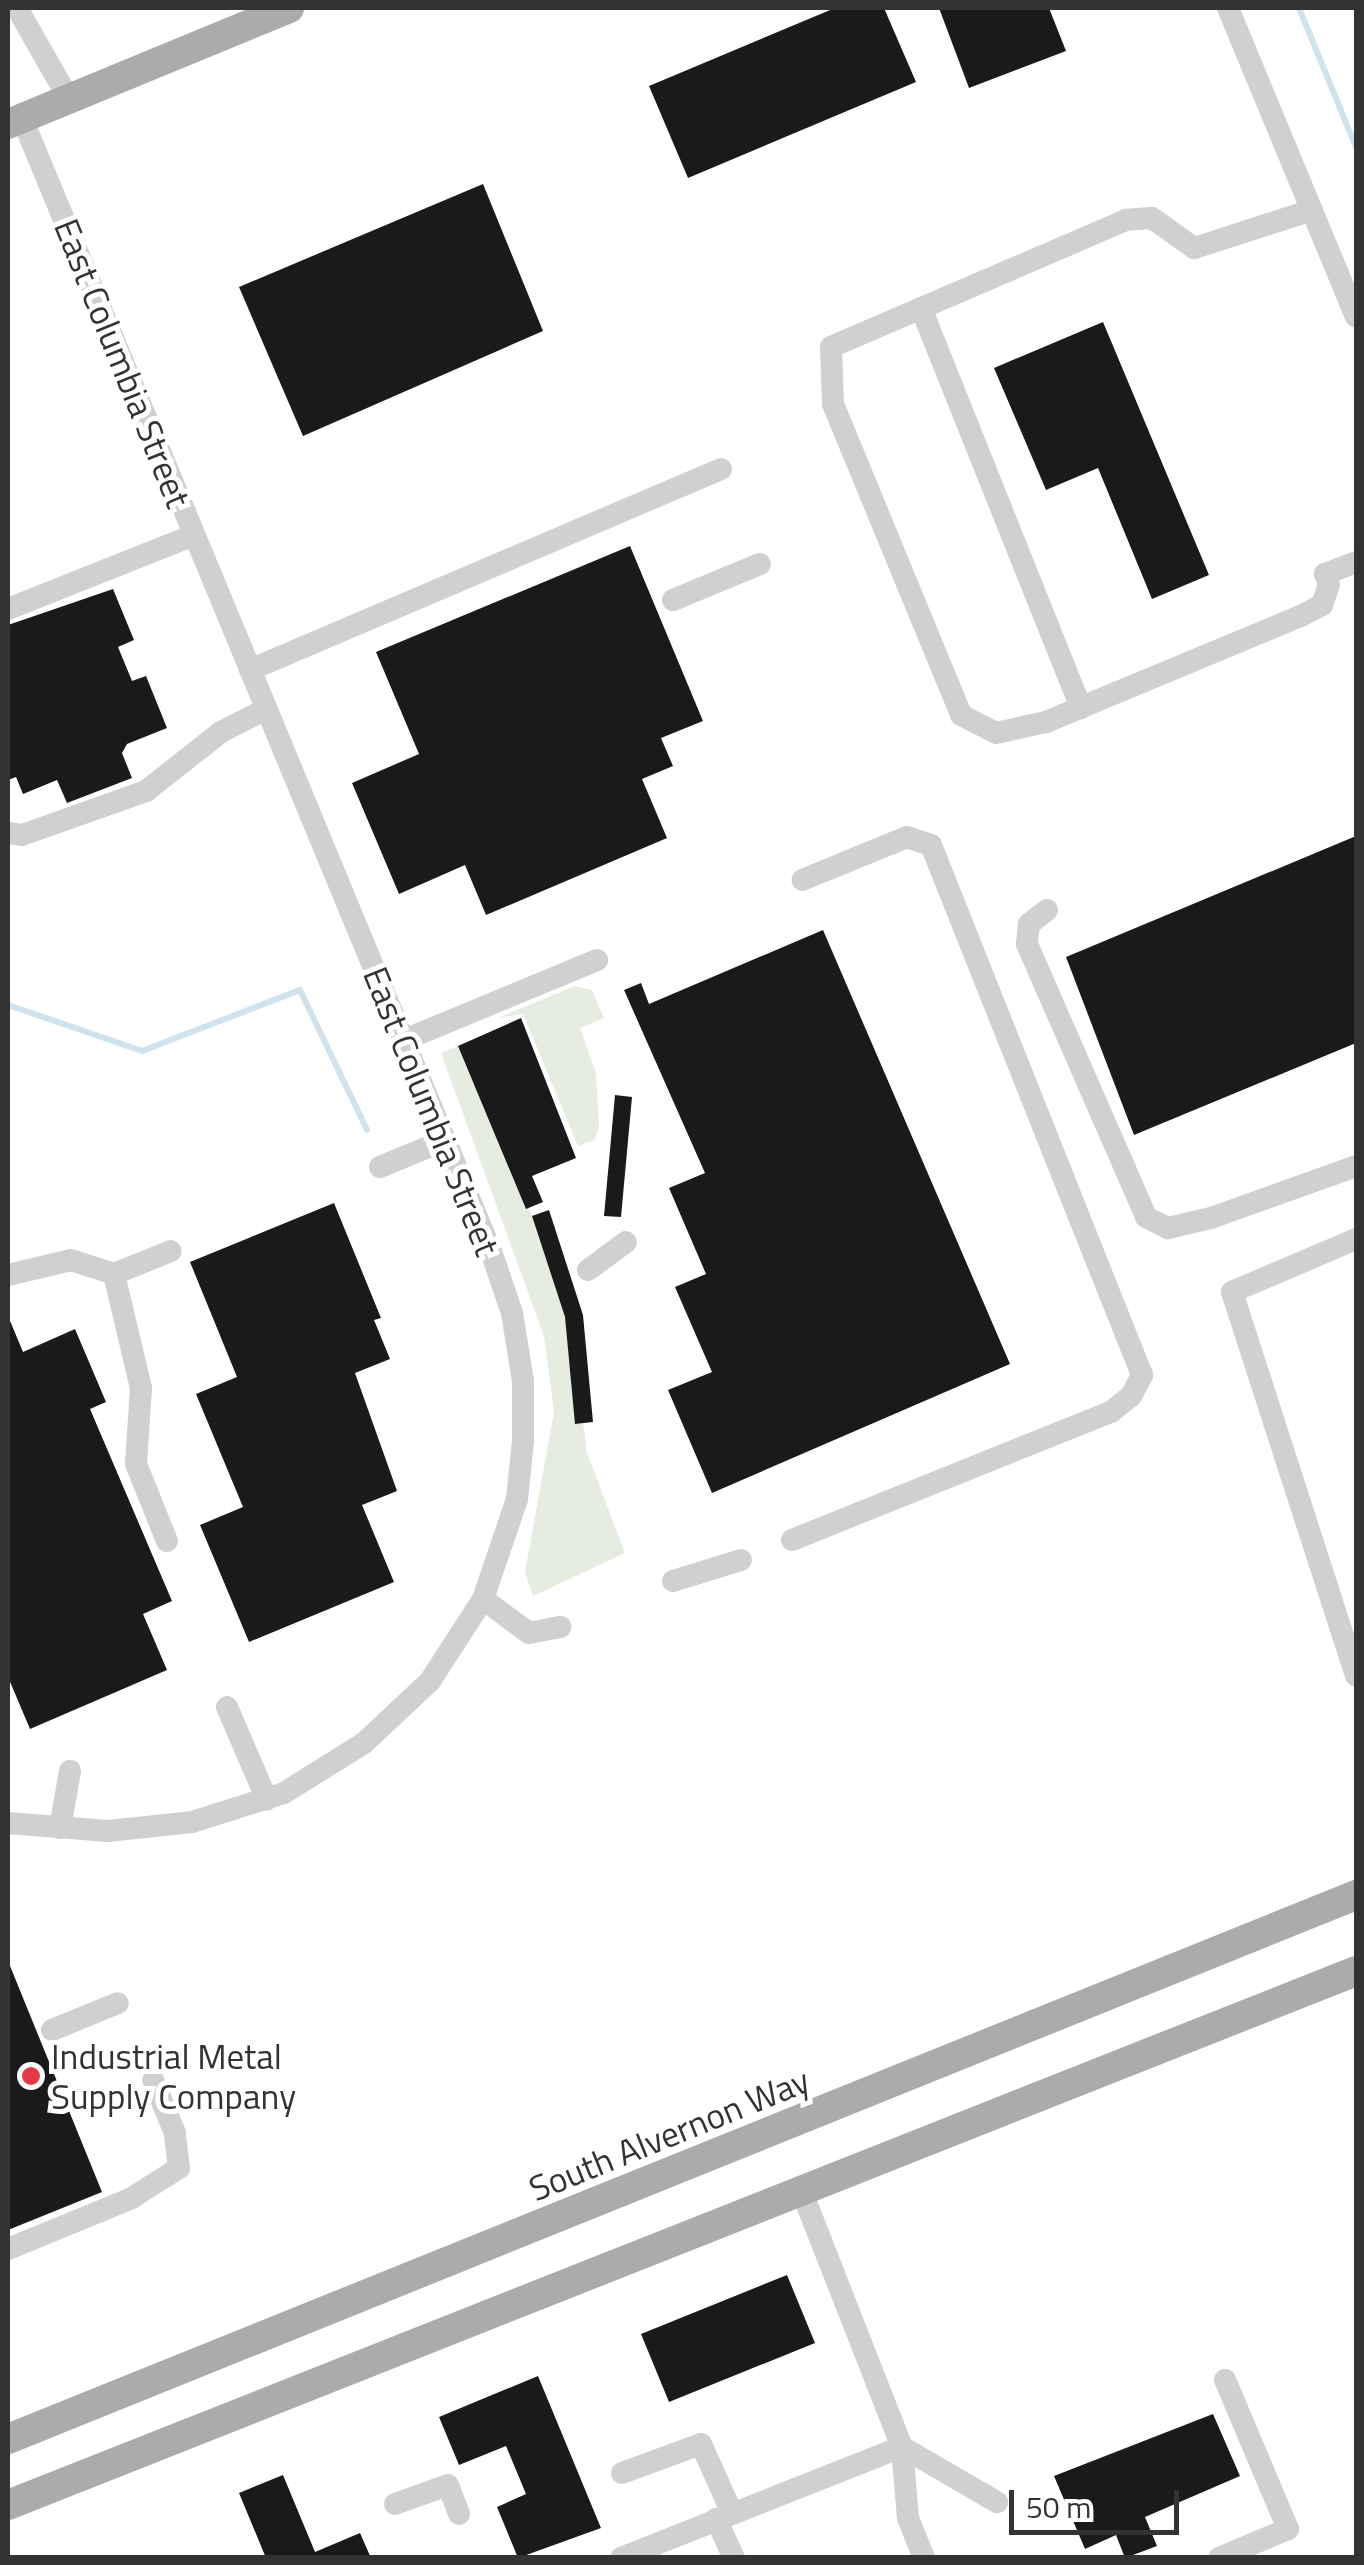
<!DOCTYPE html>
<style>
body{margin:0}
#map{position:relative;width:1364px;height:2565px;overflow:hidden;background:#fff;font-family:"Titillium Web",sans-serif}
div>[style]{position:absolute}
.green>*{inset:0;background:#e6ecdf}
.stream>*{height:6px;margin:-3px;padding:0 3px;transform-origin:3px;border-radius:3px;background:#cfe2ee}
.building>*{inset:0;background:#1a1a1a}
.minor>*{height:22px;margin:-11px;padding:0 11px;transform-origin:11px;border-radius:11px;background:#d0d0d0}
.major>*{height:30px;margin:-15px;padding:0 15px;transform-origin:15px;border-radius:15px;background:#ababab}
.dots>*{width:28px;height:28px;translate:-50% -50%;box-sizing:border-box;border:5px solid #fff;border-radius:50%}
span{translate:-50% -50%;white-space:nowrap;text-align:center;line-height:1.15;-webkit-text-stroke:10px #fff;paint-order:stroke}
.street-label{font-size:35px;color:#333}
.poi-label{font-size:35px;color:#333}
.left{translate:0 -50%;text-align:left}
.frame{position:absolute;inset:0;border:10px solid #333;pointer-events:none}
.scale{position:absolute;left:1009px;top:2490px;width:170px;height:45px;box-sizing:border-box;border:5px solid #333;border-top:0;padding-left:12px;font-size:30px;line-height:35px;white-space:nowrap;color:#333;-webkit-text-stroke:8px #fff;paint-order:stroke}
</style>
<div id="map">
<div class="green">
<i style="clip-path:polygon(575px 986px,592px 990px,604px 1018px,580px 1028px,596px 1073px,599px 1125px,595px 1140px,578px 1146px,523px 1014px,498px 1018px)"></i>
<i style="clip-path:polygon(458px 1046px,532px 1216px,566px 1321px,575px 1423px,583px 1423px,587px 1453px,625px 1553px,533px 1596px,525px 1572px,554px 1412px,544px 1336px,441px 1053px)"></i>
</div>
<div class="stream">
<i style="left:1299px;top:8px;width:150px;rotate:67.7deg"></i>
<i style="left:8px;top:1005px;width:142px;rotate:18.9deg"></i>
<i style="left:142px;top:1051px;width:169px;rotate:-21.1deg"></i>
<i style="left:300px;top:990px;width:155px;rotate:64.4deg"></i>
</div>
<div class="building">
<i style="clip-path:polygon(835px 8px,884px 8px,916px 82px,688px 178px,649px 86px)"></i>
<i style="clip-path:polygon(939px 8px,1049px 8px,1066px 51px,969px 88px)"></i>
<i style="clip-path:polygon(483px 184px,543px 331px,303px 436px,239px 287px)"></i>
<i style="clip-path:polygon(1103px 322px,1209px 575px,1152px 599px,1098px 468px,1046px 490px,994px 368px)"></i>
<i style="clip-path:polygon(630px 546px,703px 721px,661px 738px,673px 766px,642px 779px,667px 838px,486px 915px,465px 865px,399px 894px,352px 783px,419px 754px,376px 652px)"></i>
<i style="clip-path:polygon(113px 589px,134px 640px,118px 647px,132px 681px,146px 676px,167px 728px,127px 744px,122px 753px,132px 778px,67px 803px,57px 780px,23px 794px,16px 777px,8px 780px,8px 625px)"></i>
<i style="clip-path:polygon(1356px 836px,1356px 1043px,1134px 1135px,1066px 957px)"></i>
<i style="clip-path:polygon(823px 930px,1010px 1364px,712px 1493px,668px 1390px,712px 1372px,675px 1287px,706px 1274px,669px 1188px,705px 1173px,624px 990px,641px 983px,649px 1004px)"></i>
<i style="clip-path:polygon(521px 1018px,576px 1158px,532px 1176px,543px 1202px,526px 1209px,458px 1046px)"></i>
<i style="clip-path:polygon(615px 1095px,632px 1097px,621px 1217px,604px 1216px)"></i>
<i style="clip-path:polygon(334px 1203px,381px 1318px,374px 1320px,390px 1359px,355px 1373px,397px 1491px,362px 1505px,394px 1582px,249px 1642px,200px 1525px,243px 1507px,196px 1394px,237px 1377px,190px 1262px)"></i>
<i style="clip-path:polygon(549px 1210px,583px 1315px,593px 1422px,575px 1424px,565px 1317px,532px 1216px)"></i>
<i style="clip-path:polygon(8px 1316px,23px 1352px,75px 1329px,106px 1402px,90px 1409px,172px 1601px,143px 1614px,167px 1670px,30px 1729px,8px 1677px)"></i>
<i style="clip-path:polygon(8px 1961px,102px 2192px,8px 2230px)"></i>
<i style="clip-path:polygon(787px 2275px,815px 2343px,669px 2402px,641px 2334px)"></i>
<i style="clip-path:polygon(538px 2376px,601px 2528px,518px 2558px,497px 2507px,526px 2494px,506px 2446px,459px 2465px,439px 2417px)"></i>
<i style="clip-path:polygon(1213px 2414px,1240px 2476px,1145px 2517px,1157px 2546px,1125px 2558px,1116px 2535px,1085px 2549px,1054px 2476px)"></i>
<i style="clip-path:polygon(283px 2475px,315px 2552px,360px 2533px,371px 2558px,266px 2558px,239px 2493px)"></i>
</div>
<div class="minor">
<i style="left:17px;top:8px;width:105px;rotate:60.3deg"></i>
<i style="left:1228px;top:8px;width:334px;rotate:67.5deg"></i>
<i style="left:1312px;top:210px;width:124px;rotate:162.1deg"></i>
<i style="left:1194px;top:248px;width:52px;rotate:-144.5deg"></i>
<i style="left:1152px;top:218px;width:26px;rotate:176deg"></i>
<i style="left:1126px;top:220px;width:321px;rotate:156.7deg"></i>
<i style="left:831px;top:347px;width:57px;rotate:88deg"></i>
<i style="left:833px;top:404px;width:336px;rotate:67.6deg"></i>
<i style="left:961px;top:715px;width:39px;rotate:27deg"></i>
<i style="left:996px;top:733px;width:51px;rotate:-12.4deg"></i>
<i style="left:1046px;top:722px;width:276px;rotate:-22.6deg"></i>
<i style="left:1301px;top:616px;width:24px;rotate:-28deg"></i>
<i style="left:1322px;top:605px;width:21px;rotate:-71deg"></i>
<i style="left:1329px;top:585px;width:12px;rotate:-110deg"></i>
<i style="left:1325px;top:574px;width:33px;rotate:-21deg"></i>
<i style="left:921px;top:308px;width:431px;rotate:68.2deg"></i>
<i style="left:673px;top:600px;width:94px;rotate:-22.5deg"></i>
<i style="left:8px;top:609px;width:200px;rotate:-21.7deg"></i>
<i style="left:250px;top:670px;width:512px;rotate:-23.11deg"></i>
<i style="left:8px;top:833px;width:14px;rotate:8deg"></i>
<i style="left:22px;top:835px;width:132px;rotate:-19.5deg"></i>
<i style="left:146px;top:791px;width:95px;rotate:-38.2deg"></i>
<i style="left:221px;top:732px;width:51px;rotate:-27.1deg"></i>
<i style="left:1047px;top:910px;width:23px;rotate:142deg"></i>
<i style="left:1029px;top:924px;width:20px;rotate:96deg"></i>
<i style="left:1027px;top:944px;width:298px;rotate:66.4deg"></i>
<i style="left:1146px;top:1217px;width:25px;rotate:27deg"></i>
<i style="left:1168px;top:1228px;width:44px;rotate:-13.1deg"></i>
<i style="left:1211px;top:1218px;width:154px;rotate:-19.7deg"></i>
<i style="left:404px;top:1040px;width:209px;rotate:-22.5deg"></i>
<i style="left:380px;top:1167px;width:70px;rotate:-22.6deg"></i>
<i style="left:1356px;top:1239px;width:135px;rotate:156.9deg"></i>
<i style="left:1232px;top:1292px;width:403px;rotate:72.1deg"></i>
<i style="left:588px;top:1270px;width:47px;rotate:-36.4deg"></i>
<i style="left:114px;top:1274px;width:61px;rotate:-22deg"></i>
<i style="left:8px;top:1275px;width:65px;rotate:-13.4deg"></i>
<i style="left:71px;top:1260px;width:45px;rotate:18deg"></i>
<i style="left:114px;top:1274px;width:117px;rotate:76.7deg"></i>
<i style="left:141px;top:1388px;width:76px;rotate:93.8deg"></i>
<i style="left:136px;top:1464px;width:83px;rotate:68.1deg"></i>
<i style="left:792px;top:1540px;width:344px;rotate:-21.9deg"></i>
<i style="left:1111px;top:1412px;width:26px;rotate:-39deg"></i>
<i style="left:1131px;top:1396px;width:24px;rotate:-62deg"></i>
<i style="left:1142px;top:1375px;width:570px;rotate:-111.71deg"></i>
<i style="left:931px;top:845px;width:25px;rotate:-162deg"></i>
<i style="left:907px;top:837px;width:113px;rotate:157.7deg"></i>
<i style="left:673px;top:1581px;width:71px;rotate:-17.2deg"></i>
<i style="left:483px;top:1599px;width:57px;rotate:36.5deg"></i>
<i style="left:529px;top:1633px;width:32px;rotate:-11deg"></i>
<i style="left:227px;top:1707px;width:101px;rotate:66.7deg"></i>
<i style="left:8px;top:1823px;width:100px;rotate:4.6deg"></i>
<i style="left:108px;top:1831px;width:84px;rotate:-6.1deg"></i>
<i style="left:192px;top:1822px;width:96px;rotate:-17.5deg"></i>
<i style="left:284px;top:1793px;width:94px;rotate:-32deg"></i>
<i style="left:364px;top:1743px;width:91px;rotate:-43.2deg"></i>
<i style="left:430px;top:1681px;width:98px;rotate:-57.1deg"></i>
<i style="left:483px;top:1599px;width:106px;rotate:-71.2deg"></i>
<i style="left:517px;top:1499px;width:58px;rotate:-84.1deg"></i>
<i style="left:523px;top:1441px;width:60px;rotate:-90deg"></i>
<i style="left:523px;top:1381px;width:69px;rotate:-99.2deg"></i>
<i style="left:512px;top:1313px;width:65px;rotate:-108.7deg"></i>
<i style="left:491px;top:1251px;width:1226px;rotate:-112.49deg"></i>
<i style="left:60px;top:1828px;width:58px;rotate:-80deg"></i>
<i style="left:52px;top:2030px;width:71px;rotate:-22.2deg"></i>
<i style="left:800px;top:2187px;width:279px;rotate:68.6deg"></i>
<i style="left:902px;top:2447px;width:71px;rotate:85.2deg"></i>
<i style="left:908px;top:2518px;width:43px;rotate:68.2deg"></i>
<i style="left:8px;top:2249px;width:132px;rotate:-22.3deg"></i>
<i style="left:130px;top:2199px;width:58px;rotate:-32.3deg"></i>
<i style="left:179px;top:2168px;width:35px;rotate:-97deg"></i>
<i style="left:175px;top:2133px;width:57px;rotate:-112.5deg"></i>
<i style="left:902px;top:2447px;width:110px;rotate:30.1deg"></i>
<i style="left:622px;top:2473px;width:84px;rotate:-20.2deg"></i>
<i style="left:701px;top:2444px;width:76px;rotate:65.8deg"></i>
<i style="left:395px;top:2504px;width:56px;rotate:-19.7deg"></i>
<i style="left:448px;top:2485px;width:31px;rotate:69deg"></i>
<i style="left:716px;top:2519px;width:43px;rotate:65.2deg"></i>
<i style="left:621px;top:2558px;width:302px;rotate:-21.6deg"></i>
<i style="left:1219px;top:2558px;width:75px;rotate:-22.8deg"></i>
<i style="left:1288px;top:2529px;width:162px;rotate:-112.9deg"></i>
</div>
<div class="major">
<i style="left:8px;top:124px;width:304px;rotate:-22.4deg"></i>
<i style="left:8px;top:2439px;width:1454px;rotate:-21.98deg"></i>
<i style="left:8px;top:2505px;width:1450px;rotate:-21.61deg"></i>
</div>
<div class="dots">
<i style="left:31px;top:2076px;background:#e63946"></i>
</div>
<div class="street-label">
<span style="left:123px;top:363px;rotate:68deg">East Columbia Street</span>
<span style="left:432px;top:1111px;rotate:68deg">East Columbia Street</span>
<span style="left:669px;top:2134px;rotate:-22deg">South Alvernon Way</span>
</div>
<div class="poi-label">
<span class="left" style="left:51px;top:2076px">Industrial Metal<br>Supply Company</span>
</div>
<div class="frame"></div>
<div class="scale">50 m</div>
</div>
